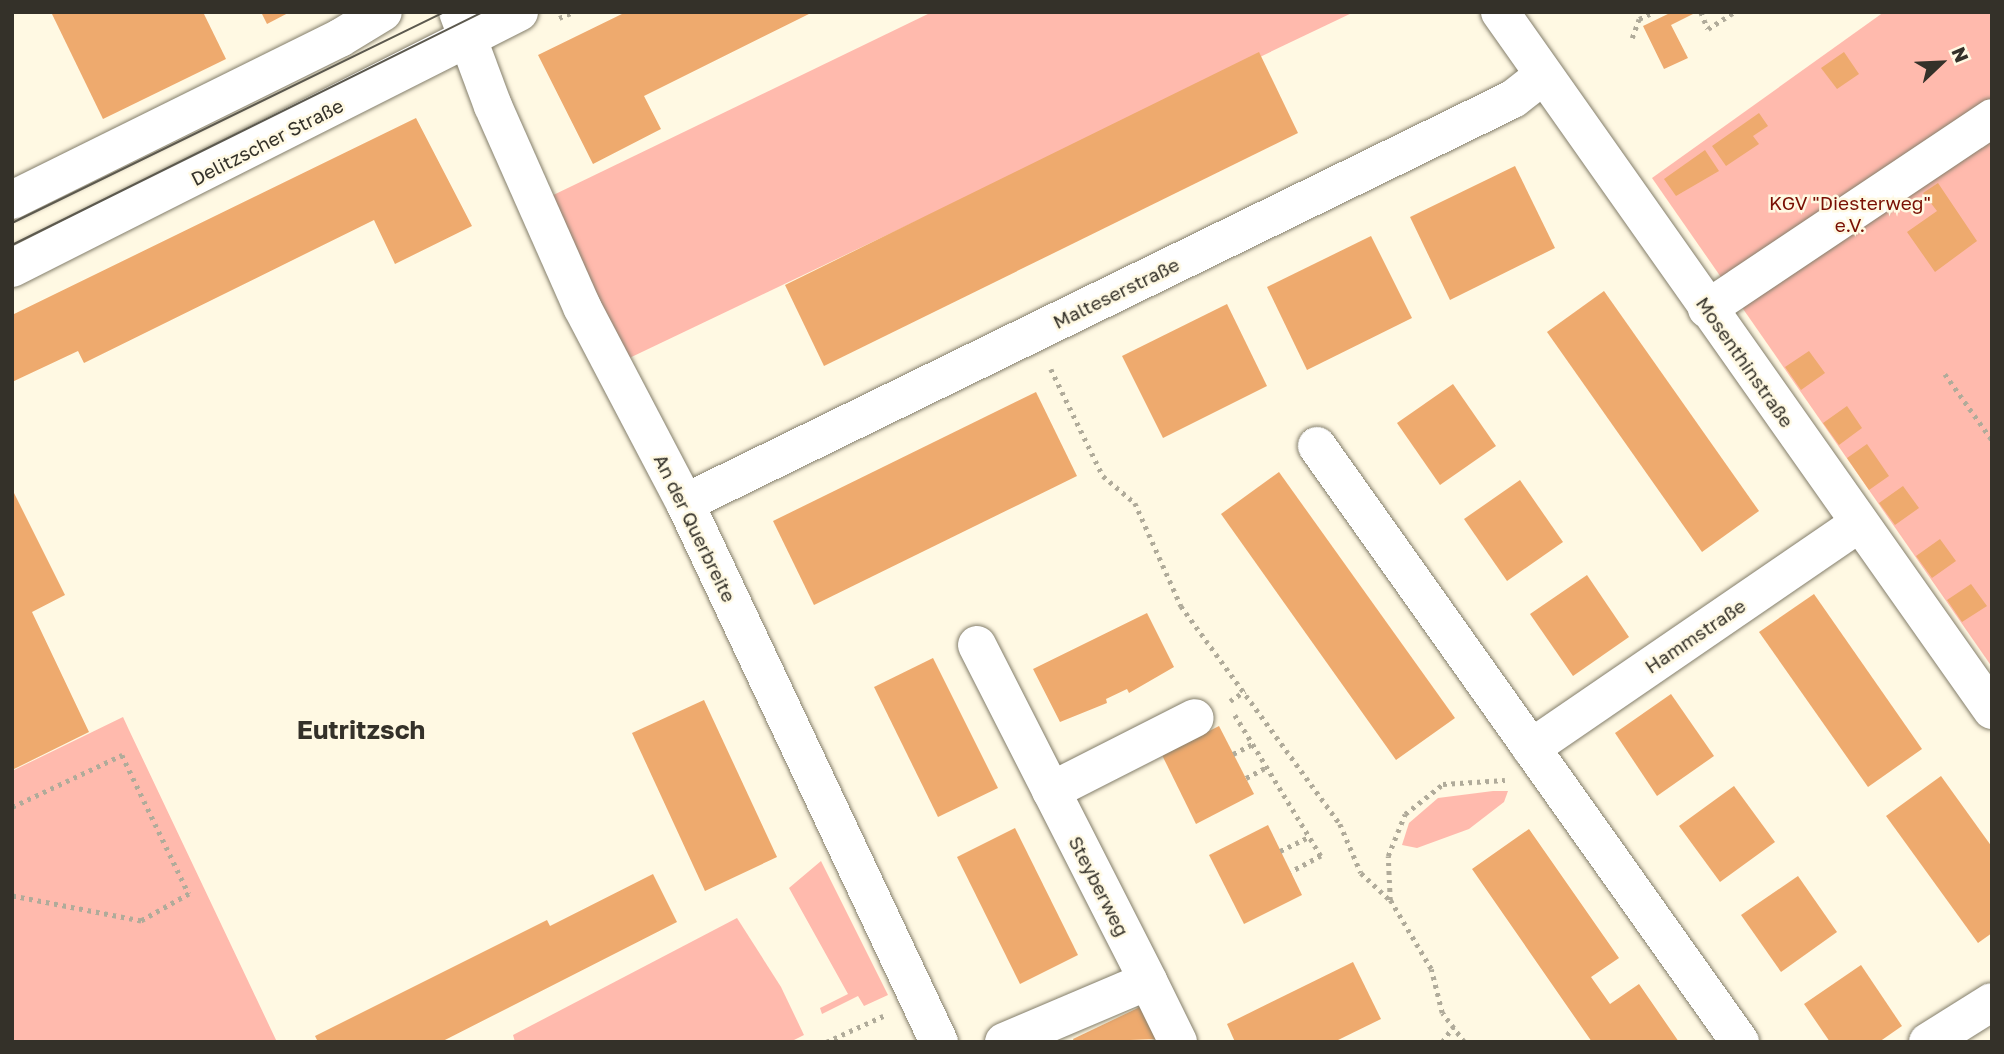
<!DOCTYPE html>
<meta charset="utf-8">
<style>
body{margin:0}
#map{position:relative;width:2004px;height:1054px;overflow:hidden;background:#fff9e3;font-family:"Golos Text",sans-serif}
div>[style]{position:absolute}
.green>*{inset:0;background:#ffbaad}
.building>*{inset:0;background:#eeaa6e}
.path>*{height:4.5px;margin-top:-2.25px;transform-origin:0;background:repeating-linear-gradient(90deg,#b0ab9a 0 3.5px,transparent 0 8.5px)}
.roads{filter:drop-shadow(0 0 2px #847e6b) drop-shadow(0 0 2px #847e6b)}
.minor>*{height:38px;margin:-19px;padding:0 19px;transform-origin:19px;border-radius:19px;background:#fff}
.major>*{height:38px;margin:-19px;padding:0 19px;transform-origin:19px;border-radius:19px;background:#fff}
.tram>*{height:2px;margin:-1px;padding:0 1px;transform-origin:1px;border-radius:1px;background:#5c594e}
span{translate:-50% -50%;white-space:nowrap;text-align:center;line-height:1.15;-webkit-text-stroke:5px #fff9e3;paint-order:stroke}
.street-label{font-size:19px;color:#343129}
.park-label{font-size:19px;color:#790f03}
.district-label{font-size:26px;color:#343129;font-weight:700}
.frame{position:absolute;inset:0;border:14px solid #343129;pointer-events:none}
.north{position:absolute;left:1906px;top:28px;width:70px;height:70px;-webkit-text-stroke:5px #fff9e3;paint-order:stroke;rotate:67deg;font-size:19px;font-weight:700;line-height:28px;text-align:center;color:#343129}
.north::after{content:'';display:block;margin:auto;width:24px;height:32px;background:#343129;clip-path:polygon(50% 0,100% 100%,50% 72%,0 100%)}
</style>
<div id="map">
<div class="green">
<i style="clip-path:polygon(932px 12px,1354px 12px,621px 362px,543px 200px)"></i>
<i style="clip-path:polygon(1884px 12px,1992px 12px,1992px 667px,1652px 178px)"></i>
<i style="clip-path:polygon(123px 717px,129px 730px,277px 1042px,12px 1042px,12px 771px)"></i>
<i style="clip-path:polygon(1493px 791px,1508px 791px,1504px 802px,1469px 829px,1417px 848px,1402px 845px,1409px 823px,1438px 798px)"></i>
<i style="clip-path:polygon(821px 861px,888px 995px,864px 1006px,858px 996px,822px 1014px,820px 1008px,848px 994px,789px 888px)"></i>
<i style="clip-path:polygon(737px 918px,781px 987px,804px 1035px,790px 1042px,515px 1042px,513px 1035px)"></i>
</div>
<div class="building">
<i style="clip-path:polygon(51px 12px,203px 12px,226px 59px,103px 119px)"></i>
<i style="clip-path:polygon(261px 12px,290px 12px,267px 24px)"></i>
<i style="clip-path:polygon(626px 12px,813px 12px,644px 96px,661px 129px,593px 164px,538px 55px)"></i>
<i style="clip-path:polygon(1672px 12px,1697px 12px,1671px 25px,1688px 58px,1664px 69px,1643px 26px)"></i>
<i style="clip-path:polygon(1259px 52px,1298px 133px,824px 366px,785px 285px)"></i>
<i style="clip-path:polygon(1844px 52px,1859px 74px,1837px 89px,1821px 68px)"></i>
<i style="clip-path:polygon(1759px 113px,1768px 126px,1753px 136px,1759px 144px,1726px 166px,1712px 146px)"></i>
<i style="clip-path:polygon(416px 118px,472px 226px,395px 264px,374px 220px,84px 363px,78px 351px,12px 382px,12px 315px)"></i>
<i style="clip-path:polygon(1705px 150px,1719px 171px,1676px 196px,1664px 179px)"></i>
<i style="clip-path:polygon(1515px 166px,1555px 248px,1450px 300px,1410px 217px)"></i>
<i style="clip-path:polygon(1938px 183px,1977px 241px,1935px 272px,1907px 232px,1937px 211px,1923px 193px)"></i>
<i style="clip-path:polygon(1371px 236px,1412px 318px,1307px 370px,1267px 287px)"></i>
<i style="clip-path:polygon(1604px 291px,1759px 511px,1702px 552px,1547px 332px)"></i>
<i style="clip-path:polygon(1227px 304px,1267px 386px,1163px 438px,1122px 356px)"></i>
<i style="clip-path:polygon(1809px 351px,1825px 373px,1801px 390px,1785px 367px)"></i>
<i style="clip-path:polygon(1453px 384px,1496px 446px,1440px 485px,1397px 423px)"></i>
<i style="clip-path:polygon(1036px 392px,1077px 476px,814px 605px,773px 521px)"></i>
<i style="clip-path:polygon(1847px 406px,1862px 428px,1839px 445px,1823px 423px)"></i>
<i style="clip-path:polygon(1867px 444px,1889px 476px,1869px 490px,1847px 458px)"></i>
<i style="clip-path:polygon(1279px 472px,1455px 718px,1396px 760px,1221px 514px)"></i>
<i style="clip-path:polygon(1520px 480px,1563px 542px,1507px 581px,1464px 519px)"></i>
<i style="clip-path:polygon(1903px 486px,1919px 508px,1895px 525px,1879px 503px)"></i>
<i style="clip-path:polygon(12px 489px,65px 595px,32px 612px,89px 732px,12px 770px)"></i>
<i style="clip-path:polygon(1940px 539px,1956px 561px,1932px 578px,1916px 556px)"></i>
<i style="clip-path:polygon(1587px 575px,1629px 637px,1573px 676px,1530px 614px)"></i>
<i style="clip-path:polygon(1971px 584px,1987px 606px,1962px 622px,1947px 600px)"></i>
<i style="clip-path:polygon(1814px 594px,1922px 749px,1868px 787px,1759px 632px)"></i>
<i style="clip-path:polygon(1147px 613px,1174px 667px,1129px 693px,1127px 689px,1106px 699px,1107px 703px,1060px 722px,1033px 669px)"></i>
<i style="clip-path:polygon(933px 658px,998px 788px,938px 817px,874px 687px)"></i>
<i style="clip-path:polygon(1671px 694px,1714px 756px,1657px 796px,1615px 733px)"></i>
<i style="clip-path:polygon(704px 700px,777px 857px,705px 891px,632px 733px)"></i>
<i style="clip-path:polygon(1219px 726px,1254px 794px,1196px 824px,1162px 755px)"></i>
<i style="clip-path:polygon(1941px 776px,1992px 847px,1992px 933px,1978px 943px,1886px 816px)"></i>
<i style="clip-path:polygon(1734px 786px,1775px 842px,1720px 882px,1679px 826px)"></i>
<i style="clip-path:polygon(1268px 825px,1302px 895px,1244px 924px,1209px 855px)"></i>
<i style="clip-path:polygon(1015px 828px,1078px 955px,1020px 984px,957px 857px)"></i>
<i style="clip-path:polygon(1529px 829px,1619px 958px,1591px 977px,1610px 1004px,1639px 984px,1679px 1042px,1592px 1042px,1472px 869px)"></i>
<i style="clip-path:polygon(653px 874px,677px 922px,441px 1042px,318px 1042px,315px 1036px,547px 920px,550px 926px)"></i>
<i style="clip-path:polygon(1798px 876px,1837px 932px,1781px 972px,1741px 915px)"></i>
<i style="clip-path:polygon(1353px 962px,1381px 1019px,1334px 1042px,1235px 1042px,1227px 1024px)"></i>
<i style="clip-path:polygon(1861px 965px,1902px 1026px,1879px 1042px,1830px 1042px,1804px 1004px)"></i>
<i style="clip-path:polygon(1142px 1006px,1158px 1039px,1074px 1042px,1073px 1039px)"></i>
</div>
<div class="path">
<i style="left:1701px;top:12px;width:18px;rotate:68deg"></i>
<i style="left:1708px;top:29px;width:31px;rotate:-33deg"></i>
<i style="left:559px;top:18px;width:16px;rotate:-22deg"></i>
<i style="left:1632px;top:38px;width:20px;rotate:-70deg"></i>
<i style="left:1639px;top:19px;width:17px;rotate:-25deg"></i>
<i style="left:1051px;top:369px;width:119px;rotate:64.1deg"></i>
<i style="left:1103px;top:476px;width:42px;rotate:40.2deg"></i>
<i style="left:1135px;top:503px;width:113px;rotate:65.9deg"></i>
<i style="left:1181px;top:606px;width:270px;rotate:53.9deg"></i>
<i style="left:1340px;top:824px;width:53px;rotate:66.8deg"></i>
<i style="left:1361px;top:873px;width:40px;rotate:43deg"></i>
<i style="left:1945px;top:374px;width:81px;rotate:54.5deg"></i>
<i style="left:1230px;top:701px;width:18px;rotate:-34deg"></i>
<i style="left:1235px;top:715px;width:165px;rotate:58.6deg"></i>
<i style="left:1321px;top:856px;width:34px;rotate:152deg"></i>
<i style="left:1233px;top:754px;width:22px;rotate:-27deg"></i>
<i style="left:1246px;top:778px;width:24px;rotate:-28deg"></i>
<i style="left:12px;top:807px;width:122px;rotate:-25.3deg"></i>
<i style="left:122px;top:755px;width:154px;rotate:64.3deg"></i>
<i style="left:189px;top:894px;width:55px;rotate:150.6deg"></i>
<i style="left:141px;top:921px;width:131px;rotate:-169deg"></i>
<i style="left:1280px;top:851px;width:32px;rotate:-26deg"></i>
<i style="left:826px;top:1042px;width:63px;rotate:-24.5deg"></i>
<i style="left:1442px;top:1042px;width:19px;rotate:-54deg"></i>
<i style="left:1464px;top:1042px;width:36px;rotate:-127deg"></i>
<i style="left:1442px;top:1013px;width:45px;rotate:-104deg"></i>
<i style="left:1431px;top:969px;width:80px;rotate:-120.7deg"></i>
<i style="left:1390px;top:900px;width:44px;rotate:-92.6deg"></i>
<i style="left:1388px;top:856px;width:45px;rotate:-68deg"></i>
<i style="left:1405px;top:814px;width:48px;rotate:-38.3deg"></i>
<i style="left:1443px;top:784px;width:62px;rotate:-3.7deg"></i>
</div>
<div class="roads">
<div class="minor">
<i style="left:458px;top:12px;width:100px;rotate:69.6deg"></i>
<i style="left:493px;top:106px;width:220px;rotate:66.1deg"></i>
<i style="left:582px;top:307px;width:221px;rotate:62.3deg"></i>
<i style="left:685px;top:503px;width:596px;rotate:64.77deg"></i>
<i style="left:1500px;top:12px;width:854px;rotate:54.82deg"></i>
<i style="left:1707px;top:309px;width:343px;rotate:-33.8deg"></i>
<i style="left:1317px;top:446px;width:731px;rotate:54.64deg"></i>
<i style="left:685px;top:503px;width:921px;rotate:-26.01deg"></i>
<i style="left:1513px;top:99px;width:37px;rotate:-38deg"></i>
<i style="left:977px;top:645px;width:377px;rotate:63deg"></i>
<i style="left:1531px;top:748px;width:398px;rotate:-34.4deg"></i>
<i style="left:1051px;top:791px;width:161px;rotate:-26.9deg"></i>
<i style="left:1004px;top:1042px;width:156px;rotate:-23deg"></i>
<i style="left:1148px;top:981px;width:68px;rotate:63.8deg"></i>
<i style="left:1928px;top:1042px;width:75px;rotate:-32deg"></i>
</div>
<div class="major">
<i style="left:12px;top:200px;width:366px;rotate:-26.3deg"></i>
<i style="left:340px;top:38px;width:50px;rotate:-31.2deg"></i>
<i style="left:12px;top:268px;width:568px;rotate:-26.79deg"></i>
</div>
</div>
<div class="tram">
<i style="left:12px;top:223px;width:482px;rotate:-26deg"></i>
<i style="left:12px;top:245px;width:525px;rotate:-26.32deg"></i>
</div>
<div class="street-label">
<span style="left:267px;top:142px;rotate:-27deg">Delitzscher Straße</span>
<span style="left:1116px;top:293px;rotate:-26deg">Malteserstraße</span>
<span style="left:1745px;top:362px;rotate:55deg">Mosenthinstraße</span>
<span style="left:695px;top:528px;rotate:64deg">An der Querbreite</span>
<span style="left:1695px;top:636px;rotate:-34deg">Hammstraße</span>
<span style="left:1099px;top:886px;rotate:63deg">Steyberweg</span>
</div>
<div class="park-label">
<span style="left:1850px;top:214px">KGV "Diesterweg"<br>e.V.</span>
</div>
<div class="district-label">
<span style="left:361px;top:730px">Eutritzsch</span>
</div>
<div class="frame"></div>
<div class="north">N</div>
</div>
